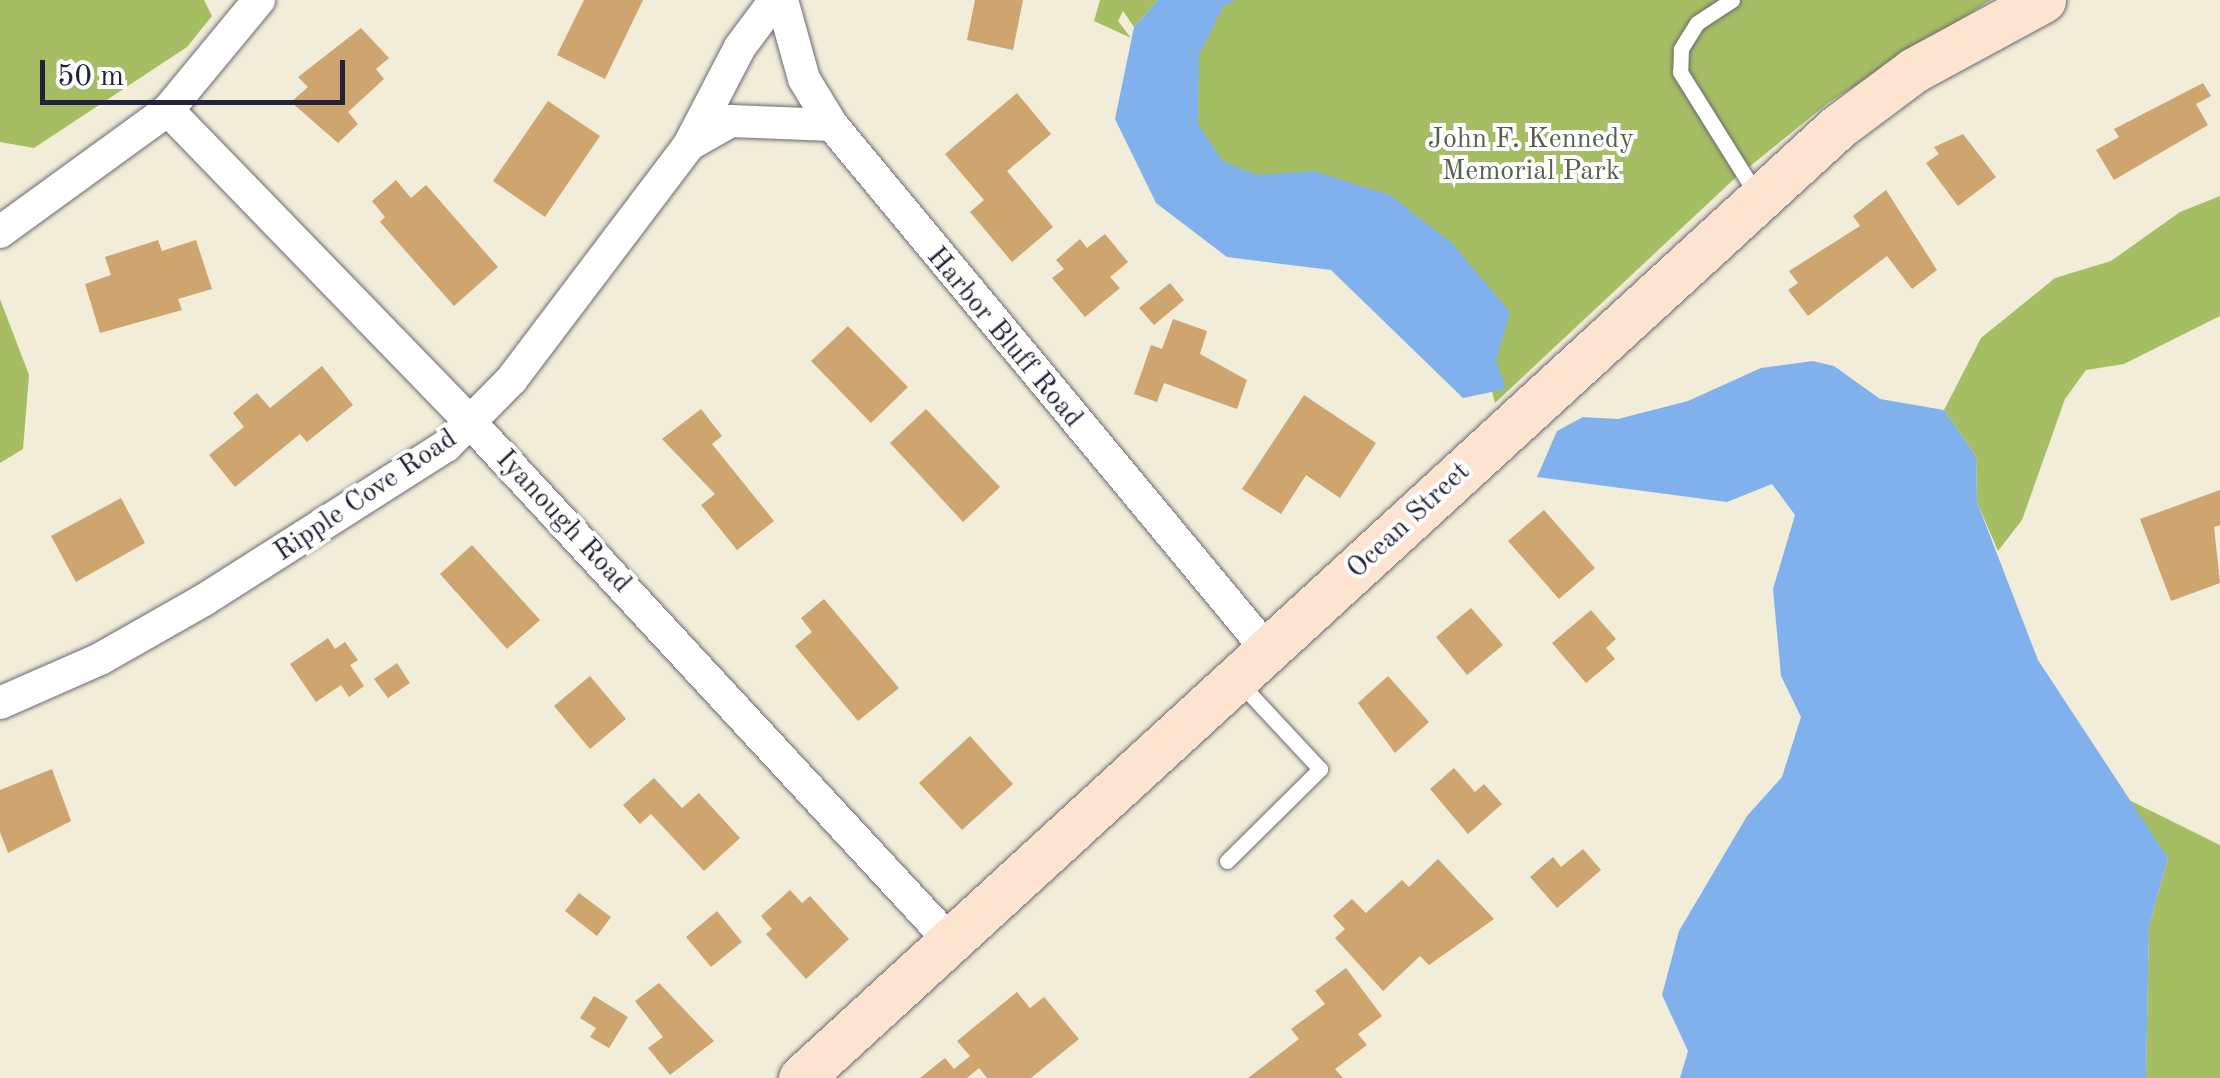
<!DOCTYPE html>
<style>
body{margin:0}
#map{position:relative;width:2220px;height:1078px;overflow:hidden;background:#f2edd9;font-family:"Old Standard TT",serif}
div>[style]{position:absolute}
.green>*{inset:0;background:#a5be64}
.water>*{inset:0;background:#80b1ec}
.building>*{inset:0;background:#cea46f}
.roads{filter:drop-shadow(0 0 2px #6b6972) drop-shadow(0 0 2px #6b6972)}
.lane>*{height:15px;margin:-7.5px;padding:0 7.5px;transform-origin:7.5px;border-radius:7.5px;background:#fff}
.street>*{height:32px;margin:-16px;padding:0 16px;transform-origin:16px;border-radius:16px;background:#fff}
.secondary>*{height:45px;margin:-22.5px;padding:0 22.5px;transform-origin:22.5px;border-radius:22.5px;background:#fde4d1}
span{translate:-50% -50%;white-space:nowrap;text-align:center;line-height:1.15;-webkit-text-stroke:8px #fff;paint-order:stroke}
.park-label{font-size:28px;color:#56604b}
.street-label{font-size:28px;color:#22223b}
.scale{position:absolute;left:40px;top:60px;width:305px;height:45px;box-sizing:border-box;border:5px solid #22223b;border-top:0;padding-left:12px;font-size:30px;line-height:35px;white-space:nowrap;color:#22223b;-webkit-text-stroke:8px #fff;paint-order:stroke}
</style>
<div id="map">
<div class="green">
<i style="clip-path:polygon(0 0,204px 0,212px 16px,187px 47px,34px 148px,0 142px)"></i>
<i style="clip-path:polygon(1100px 0,1158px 0,1134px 27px,1123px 11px,1118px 21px,1131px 38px,1094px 21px)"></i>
<i style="clip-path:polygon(1227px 0,1991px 0,1828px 103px,1733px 180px,1495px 403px,1487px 372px,1222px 180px,1170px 64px)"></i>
<i style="clip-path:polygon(2220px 196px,2220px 316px,2124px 364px,2086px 370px,2065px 399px,2022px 520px,1998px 551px,1977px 502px,1976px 456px,1944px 410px,1981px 338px,2055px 278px,2111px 261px,2180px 212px)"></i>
<i style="clip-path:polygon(0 299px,29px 375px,23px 449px,0 463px)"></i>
<i style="clip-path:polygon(2127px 799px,2220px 845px,2220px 1078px,2146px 1078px,2149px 926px,2168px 858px)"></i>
</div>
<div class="water">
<i style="clip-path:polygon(1158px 0,1237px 0,1224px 5px,1199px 55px,1198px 124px,1223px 161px,1257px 175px,1314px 171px,1390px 195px,1452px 243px,1510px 312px,1496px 360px,1506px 389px,1463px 398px,1331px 270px,1227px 257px,1156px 203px,1115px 119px,1134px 27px)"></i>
<i style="clip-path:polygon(1813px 361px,1834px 366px,1880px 399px,1944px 410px,1976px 456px,1977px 502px,2038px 660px,2168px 858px,2149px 926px,2146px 1078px,1680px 1078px,1688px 1051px,1662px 995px,1679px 931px,1747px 816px,1782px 777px,1801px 717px,1781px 676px,1773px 589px,1795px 515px,1772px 484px,1727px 502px,1537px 477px,1557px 431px,1583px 417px,1618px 419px,1688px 401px,1761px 368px)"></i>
</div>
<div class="building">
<i style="clip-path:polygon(584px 0,643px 0,605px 79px,557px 55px)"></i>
<i style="clip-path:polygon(975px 0,1023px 0,1013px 50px,967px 40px)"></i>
<i style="clip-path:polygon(361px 28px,389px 58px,376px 69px,384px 79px,348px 112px,358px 124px,338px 143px,291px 102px,308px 87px,298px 77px)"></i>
<i style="clip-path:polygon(2203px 83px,2211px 96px,2196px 104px,2208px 125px,2114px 180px,2096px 150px,2119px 137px,2114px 129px)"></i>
<i style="clip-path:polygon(1017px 93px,1051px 134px,1007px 171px,1053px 227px,1012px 262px,970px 212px,984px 200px,945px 154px)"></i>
<i style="clip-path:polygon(548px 101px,600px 136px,545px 217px,493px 181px)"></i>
<i style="clip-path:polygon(1963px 134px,1996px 177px,1958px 206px,1926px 163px,1939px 154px,1934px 147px)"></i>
<i style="clip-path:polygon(396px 180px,411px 198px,426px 185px,498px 267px,454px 306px,380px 222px,385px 217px,372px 201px)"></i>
<i style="clip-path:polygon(1886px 190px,1937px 270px,1912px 289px,1887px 256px,1808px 316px,1788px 290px,1798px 283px,1789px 271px,1860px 226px,1853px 216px)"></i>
<i style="clip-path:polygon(1105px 234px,1128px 262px,1110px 277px,1120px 288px,1085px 317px,1052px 278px,1064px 269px,1056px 260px,1080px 239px,1087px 248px)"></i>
<i style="clip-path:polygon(158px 240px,162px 251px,196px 240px,212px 289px,178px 299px,182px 310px,100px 333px,85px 284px,111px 275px,105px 257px)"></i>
<i style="clip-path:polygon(1170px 283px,1184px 300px,1154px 325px,1139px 308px)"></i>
<i style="clip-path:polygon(1173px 319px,1207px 331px,1200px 354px,1247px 380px,1237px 409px,1164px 383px,1157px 402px,1134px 394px,1151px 345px,1162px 349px)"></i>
<i style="clip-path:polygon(848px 326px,908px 387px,871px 423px,811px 361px)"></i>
<i style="clip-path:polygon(322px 366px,353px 405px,307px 442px,300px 434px,235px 487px,209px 455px,244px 427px,233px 413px,257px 393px,270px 408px)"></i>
<i style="clip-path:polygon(1304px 395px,1376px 443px,1340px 498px,1306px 475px,1281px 514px,1242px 489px)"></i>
<i style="clip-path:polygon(701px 409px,722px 436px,712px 444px,774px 521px,737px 550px,701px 505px,715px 494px,662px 439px)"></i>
<i style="clip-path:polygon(926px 409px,1000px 487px,963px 522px,890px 443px)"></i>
<i style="clip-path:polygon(2220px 490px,2220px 525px,2214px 527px,2220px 583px,2171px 601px,2140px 519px)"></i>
<i style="clip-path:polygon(121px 498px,145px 543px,76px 582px,51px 536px)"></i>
<i style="clip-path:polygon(1544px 510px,1595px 568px,1559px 599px,1508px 541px)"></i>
<i style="clip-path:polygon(472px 545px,540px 620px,507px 649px,440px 574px)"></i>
<i style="clip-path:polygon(824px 599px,899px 688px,858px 721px,795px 646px,812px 632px,801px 618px)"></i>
<i style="clip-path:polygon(1471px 608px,1503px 645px,1467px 675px,1436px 637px)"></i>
<i style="clip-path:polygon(1591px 610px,1616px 639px,1606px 648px,1615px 659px,1586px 683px,1552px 643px)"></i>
<i style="clip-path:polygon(328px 638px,335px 649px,345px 642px,358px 660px,350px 665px,364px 686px,349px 697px,341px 685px,316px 702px,290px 664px)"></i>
<i style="clip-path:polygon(397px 663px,410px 683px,388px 698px,374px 679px)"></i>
<i style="clip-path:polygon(590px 676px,626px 719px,590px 749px,554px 706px)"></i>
<i style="clip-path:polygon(1388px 676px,1429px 722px,1395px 753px,1358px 703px)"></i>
<i style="clip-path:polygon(970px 736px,1013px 784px,962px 830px,919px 783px)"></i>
<i style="clip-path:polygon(1454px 768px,1475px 792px,1484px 784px,1502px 804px,1468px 834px,1430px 789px)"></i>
<i style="clip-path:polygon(52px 769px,71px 821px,8px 853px,0 832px,0 790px)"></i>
<i style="clip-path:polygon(654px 778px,682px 808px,699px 793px,740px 838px,704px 871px,651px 814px,640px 824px,623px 805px)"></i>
<i style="clip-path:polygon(1583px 849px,1601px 870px,1557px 908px,1530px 877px,1553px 857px,1561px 867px)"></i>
<i style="clip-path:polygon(1438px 859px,1494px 919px,1429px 965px,1420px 956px,1383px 991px,1335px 938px,1345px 929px,1333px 916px,1352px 899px,1366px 913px,1402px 880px,1409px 887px)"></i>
<i style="clip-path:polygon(790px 890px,802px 903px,810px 896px,849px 939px,806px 979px,766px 934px,772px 929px,761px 916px)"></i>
<i style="clip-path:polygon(579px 893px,611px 917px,597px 936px,565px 911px)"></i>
<i style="clip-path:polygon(717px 911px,742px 942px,711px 967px,686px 937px)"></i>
<i style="clip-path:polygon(1346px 968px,1382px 1016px,1358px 1034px,1367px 1045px,1335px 1069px,1343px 1078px,1248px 1078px,1299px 1039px,1291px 1029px,1325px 1004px,1315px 991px)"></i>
<i style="clip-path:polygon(659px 983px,714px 1041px,670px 1075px,648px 1048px,663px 1037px,635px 1001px)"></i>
<i style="clip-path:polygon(1017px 992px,1030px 1008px,1044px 997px,1079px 1039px,1031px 1078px,987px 1078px,979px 1068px,967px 1078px,920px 1078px,945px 1058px,954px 1069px,970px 1056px,957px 1041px)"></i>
<i style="clip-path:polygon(594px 996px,628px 1017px,609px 1048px,590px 1037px,596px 1028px,580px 1018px)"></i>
</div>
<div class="roads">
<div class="lane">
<i style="left:1732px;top:0;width:42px;rotate:146.7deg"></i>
<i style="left:1697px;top:23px;width:31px;rotate:122deg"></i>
<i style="left:1681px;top:49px;width:23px;rotate:92deg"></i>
<i style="left:1680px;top:72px;width:145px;rotate:58deg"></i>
<i style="left:1227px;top:861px;width:131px;rotate:-44.7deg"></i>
<i style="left:1320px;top:769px;width:120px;rotate:-133deg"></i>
</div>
<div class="street">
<i style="left:782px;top:0;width:82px;rotate:74.4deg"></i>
<i style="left:804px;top:79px;width:54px;rotate:58.7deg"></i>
<i style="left:832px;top:125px;width:683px;rotate:50.34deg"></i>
<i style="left:168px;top:110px;width:436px;rotate:45.9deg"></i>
<i style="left:471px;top:423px;width:706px;rotate:47.24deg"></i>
<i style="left:692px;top:143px;width:45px;rotate:-29.4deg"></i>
<i style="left:731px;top:121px;width:101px;rotate:2.3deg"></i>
<i style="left:0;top:232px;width:208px;rotate:-36deg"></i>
<i style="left:168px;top:110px;width:143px;rotate:-50.4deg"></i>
<i style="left:0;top:703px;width:109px;rotate:-23.7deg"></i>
<i style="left:100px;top:659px;width:120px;rotate:-29.6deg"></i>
<i style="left:204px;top:600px;width:287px;rotate:-32.5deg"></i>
<i style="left:446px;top:446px;width:94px;rotate:-45.4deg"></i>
<i style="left:512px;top:379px;width:293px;rotate:-52.9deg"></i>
<i style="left:689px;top:145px;width:110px;rotate:-62.5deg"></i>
<i style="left:740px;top:47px;width:59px;rotate:-53.3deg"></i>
</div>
<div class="secondary">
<i style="left:801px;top:1078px;width:1408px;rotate:-42.53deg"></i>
<i style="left:1839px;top:126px;width:94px;rotate:-36.7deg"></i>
<i style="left:1914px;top:70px;width:147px;rotate:-28.5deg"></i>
</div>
</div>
<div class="park-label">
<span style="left:1531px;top:156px">John F. Kennedy<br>Memorial Park</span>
</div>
<div class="street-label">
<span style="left:1004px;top:338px;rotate:50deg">Harbor Bluff Road</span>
<span style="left:366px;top:496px;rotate:-34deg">Ripple Cove Road</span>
<span style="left:1409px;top:521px;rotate:-43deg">Ocean Street</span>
<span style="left:563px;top:522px;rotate:47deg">Iyanough Road</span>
</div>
<div class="scale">50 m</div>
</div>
